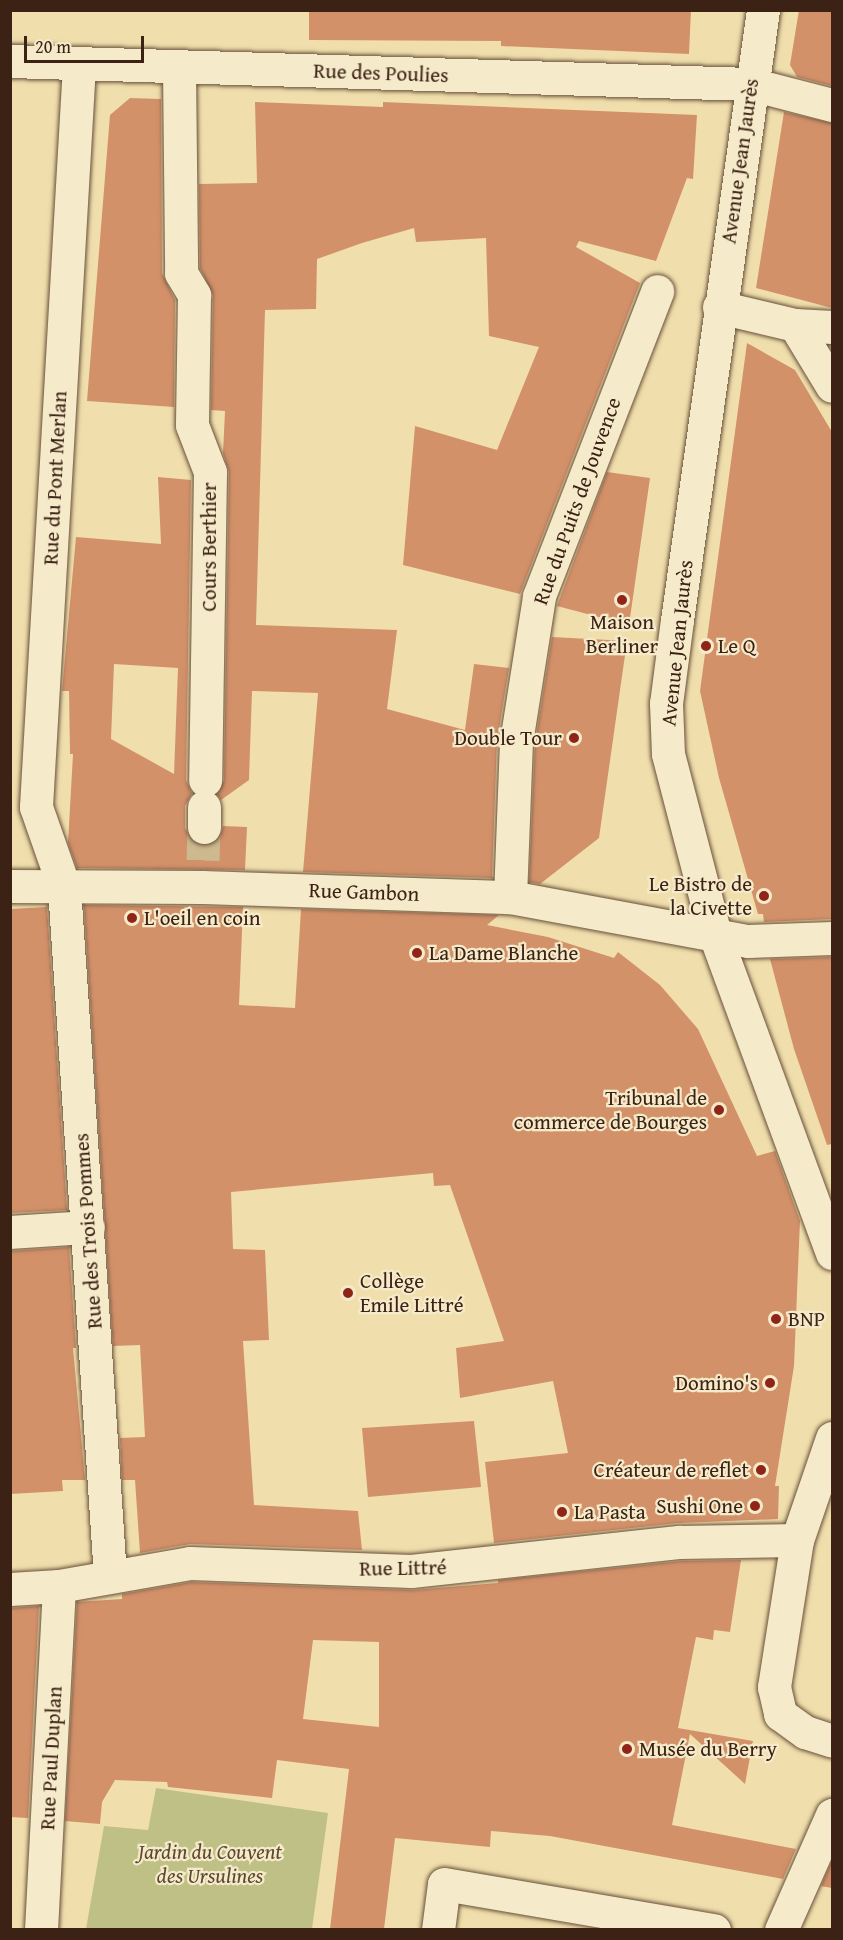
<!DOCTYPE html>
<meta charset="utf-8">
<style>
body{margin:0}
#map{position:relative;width:843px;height:1940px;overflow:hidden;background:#f0dfac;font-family:"Gentium Book Plus",serif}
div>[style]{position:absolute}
.green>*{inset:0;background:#bfc086}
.building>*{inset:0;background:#d3916a}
.minor-tunnel>*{height:33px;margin-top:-16.5px;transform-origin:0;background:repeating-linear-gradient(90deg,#ccb98e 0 33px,transparent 0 49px)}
.roads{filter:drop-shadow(0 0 2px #69503b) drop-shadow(0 0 2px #69503b)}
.minor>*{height:33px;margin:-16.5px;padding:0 16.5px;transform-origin:16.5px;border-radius:16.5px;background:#f5eac9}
.dots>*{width:16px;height:16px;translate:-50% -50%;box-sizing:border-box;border:3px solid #f5eac9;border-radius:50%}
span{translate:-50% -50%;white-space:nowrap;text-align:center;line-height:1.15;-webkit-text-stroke:4.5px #f5eac9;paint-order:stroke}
.street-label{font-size:21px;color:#3c2115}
.poi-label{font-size:21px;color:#3c2115}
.left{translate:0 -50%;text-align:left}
.right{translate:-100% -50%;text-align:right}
.park-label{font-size:21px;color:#5d4931;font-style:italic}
.frame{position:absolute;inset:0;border:12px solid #3c2115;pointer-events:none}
.scale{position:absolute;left:24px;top:36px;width:120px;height:27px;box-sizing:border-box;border:3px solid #3c2115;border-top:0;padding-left:8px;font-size:18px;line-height:21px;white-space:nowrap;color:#3c2115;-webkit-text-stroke:4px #f5eac9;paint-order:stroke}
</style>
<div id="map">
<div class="green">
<i style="clip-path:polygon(156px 1788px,328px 1813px,312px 1929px,86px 1929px,104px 1826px,148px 1830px)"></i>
</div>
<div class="building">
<i style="clip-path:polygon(309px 10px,691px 10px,689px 54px,501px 46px,501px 41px,309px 40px)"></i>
<i style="clip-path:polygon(799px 10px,832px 10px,832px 86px,797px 77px,790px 65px)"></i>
<i style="clip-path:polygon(130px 98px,161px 99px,162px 273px,175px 300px,174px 407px,87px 401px,110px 115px)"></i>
<i style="clip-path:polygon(255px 102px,383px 107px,383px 102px,697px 115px,693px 179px,687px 178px,656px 261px,579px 241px,576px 247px,640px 283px,520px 594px,403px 565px,415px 426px,497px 450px,539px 347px,489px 336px,486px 238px,416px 242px,414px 228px,362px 243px,317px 259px,316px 309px,265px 310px,256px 625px,397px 630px,387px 709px,465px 730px,474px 664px,509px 668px,497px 741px,492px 878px,303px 872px,318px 693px,252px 691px,249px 780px,221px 800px,217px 794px,224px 780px,229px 472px,223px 453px,225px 411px,211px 410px,213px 295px,200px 268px,199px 184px,257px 183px)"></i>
<i style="clip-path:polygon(784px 112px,832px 123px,832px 308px,756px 288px)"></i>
<i style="clip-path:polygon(747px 343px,795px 370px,832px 432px,832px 919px,764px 922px,763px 914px,758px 914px,719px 778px,700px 691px)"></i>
<i style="clip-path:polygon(607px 472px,650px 478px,629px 625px,557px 606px)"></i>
<i style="clip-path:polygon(evenodd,158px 477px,191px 480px,186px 780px,192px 793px,185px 806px,185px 828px,194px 843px,205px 846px,220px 837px,223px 826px,247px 827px,245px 870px,77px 868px,68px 843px,73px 754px,70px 754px,69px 691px,62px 691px,76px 537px,161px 544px,158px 477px,114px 664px,178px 668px,174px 774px,111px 739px,114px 664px)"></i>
<i style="clip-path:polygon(552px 637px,627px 641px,599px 838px,540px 884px,529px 882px,535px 744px)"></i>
<i style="clip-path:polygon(84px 905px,243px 907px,239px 1005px,295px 1008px,301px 909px,499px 915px,487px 925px,548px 937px,614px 958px,618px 952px,660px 985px,698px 1029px,757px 1156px,775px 1151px,800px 1221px,794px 1366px,775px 1486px,779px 1486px,778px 1519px,678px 1523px,494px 1543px,485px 1462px,568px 1453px,553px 1381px,460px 1398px,456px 1348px,504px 1341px,450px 1185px,434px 1186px,433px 1173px,231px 1192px,233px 1249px,265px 1250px,269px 1340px,243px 1341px,254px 1505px,358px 1511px,362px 1550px,190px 1544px,140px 1553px,135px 1480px,122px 1480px,120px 1438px,145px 1437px,140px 1345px,113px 1346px)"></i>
<i style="clip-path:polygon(47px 907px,67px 1210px,10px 1213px,10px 909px)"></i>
<i style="clip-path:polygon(832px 957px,832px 1144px,827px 1145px,794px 1049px,770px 959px)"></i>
<i style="clip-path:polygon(69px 1247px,76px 1348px,73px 1348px,85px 1480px,62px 1480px,63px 1491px,10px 1494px,10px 1251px)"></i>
<i style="clip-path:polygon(474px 1421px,481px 1487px,368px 1497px,362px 1428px)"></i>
<i style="clip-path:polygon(evenodd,741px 1560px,730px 1632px,714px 1630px,713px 1640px,696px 1637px,678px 1728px,753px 1741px,745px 1784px,690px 1734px,672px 1825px,796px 1849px,783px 1879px,550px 1836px,491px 1831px,490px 1847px,395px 1838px,384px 1929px,330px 1929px,349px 1769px,277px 1760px,272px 1798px,168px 1787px,167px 1782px,115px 1780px,102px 1802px,100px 1824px,65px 1821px,77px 1602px,122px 1599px,122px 1594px,191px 1582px,413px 1590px,498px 1583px,498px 1580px,681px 1561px,741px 1560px,313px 1640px,379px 1642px,379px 1727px,303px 1719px,313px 1640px)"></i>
<i style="clip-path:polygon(39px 1606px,28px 1818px,10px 1817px,10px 1608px)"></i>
<i style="clip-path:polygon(832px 1860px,832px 1888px,821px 1886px)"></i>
</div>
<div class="minor-tunnel">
<i style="left:203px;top:860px;width:33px;rotate:-88deg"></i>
</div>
<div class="roads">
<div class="minor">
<i style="left:763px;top:10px;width:616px;rotate:98.02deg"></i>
<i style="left:677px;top:620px;width:84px;rotate:97.5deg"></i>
<i style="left:666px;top:703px;width:51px;rotate:87.8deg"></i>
<i style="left:668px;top:754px;width:187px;rotate:75.4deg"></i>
<i style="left:715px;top:935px;width:339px;rotate:69.8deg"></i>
<i style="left:10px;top:61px;width:741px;rotate:1.78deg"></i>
<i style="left:751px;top:84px;width:84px;rotate:14.5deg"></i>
<i style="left:79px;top:65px;width:743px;rotate:93.32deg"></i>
<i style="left:36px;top:807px;width:85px;rotate:70.7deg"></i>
<i style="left:64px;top:887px;width:691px;rotate:86.18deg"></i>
<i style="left:179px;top:67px;width:206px;rotate:89.4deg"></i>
<i style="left:181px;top:273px;width:26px;rotate:59deg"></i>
<i style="left:194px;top:295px;width:130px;rotate:90.9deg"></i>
<i style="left:192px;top:425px;width:50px;rotate:69deg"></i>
<i style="left:210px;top:472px;width:308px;rotate:90.9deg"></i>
<i style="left:719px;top:307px;width:78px;rotate:13.3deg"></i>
<i style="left:795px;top:325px;width:37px;rotate:3deg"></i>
<i style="left:795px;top:325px;width:71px;rotate:58.8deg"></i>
<i style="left:204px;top:827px;width:20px;rotate:-90deg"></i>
<i style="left:10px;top:886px;width:192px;rotate:0.3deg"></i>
<i style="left:202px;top:887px;width:308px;rotate:1.9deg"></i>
<i style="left:510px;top:897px;width:242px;rotate:10.5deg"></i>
<i style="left:748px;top:941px;width:84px;rotate:-2deg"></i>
<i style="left:510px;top:897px;width:155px;rotate:-87.8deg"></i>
<i style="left:516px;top:742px;width:148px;rotate:-81deg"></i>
<i style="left:539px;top:596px;width:327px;rotate:-68.8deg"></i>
<i style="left:10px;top:1232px;width:78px;rotate:-3.7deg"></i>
<i style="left:832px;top:1438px;width:108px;rotate:108.9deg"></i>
<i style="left:797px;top:1540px;width:149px;rotate:98.9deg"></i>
<i style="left:774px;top:1687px;width:28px;rotate:77deg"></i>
<i style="left:780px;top:1714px;width:31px;rotate:36deg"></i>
<i style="left:805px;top:1732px;width:28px;rotate:18deg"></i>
<i style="left:10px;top:1589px;width:49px;rotate:-3.5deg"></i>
<i style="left:59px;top:1586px;width:133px;rotate:-10deg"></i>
<i style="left:190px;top:1563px;width:221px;rotate:2.1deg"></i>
<i style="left:411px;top:1571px;width:271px;rotate:-6.2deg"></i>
<i style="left:680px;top:1542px;width:117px;rotate:-1deg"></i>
<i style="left:41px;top:1930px;width:344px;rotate:-87deg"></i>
<i style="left:438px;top:1930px;width:46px;rotate:-82.6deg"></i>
<i style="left:444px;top:1884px;width:274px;rotate:9.7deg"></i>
<i style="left:781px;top:1930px;width:126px;rotate:-66.1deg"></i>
</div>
</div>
<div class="dots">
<i style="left:622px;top:600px;background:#8f2418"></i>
<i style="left:706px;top:646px;background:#8f2418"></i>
<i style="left:574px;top:738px;background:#8f2418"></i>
<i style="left:764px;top:896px;background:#8f2418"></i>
<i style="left:132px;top:918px;background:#8f2418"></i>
<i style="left:417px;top:953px;background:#8f2418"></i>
<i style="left:719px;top:1110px;background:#8f2418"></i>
<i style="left:348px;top:1293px;background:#8f2418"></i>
<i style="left:776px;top:1319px;background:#8f2418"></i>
<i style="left:770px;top:1383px;background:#8f2418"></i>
<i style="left:761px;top:1470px;background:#8f2418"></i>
<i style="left:755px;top:1506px;background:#8f2418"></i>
<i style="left:562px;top:1512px;background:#8f2418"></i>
<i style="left:627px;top:1749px;background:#8f2418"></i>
</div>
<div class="street-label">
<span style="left:381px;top:73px;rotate:2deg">Rue des Poulies</span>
<span style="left:740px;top:161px;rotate:-82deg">Avenue Jean Jaurès</span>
<span style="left:55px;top:478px;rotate:-87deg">Rue du Pont Merlan</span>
<span style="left:577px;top:501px;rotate:-70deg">Rue du Puits de Jouvence</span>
<span style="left:209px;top:547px;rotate:-90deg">Cours Berthier</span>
<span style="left:677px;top:643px;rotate:-84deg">Avenue Jean Jaurès</span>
<span style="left:364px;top:892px;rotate:2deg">Rue Gambon</span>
<span style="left:88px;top:1231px;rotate:-94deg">Rue des Trois Pommes</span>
<span style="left:403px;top:1568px;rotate:-1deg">Rue Littré</span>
<span style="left:51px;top:1758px;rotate:-87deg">Rue Paul Duplan</span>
</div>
<div class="poi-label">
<span style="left:622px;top:634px">Maison<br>Berliner</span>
<span class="left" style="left:718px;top:646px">Le Q</span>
<span class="right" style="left:562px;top:738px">Double Tour</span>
<span class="right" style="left:752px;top:896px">Le Bistro de<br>la Civette</span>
<span class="left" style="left:144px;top:918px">L'oeil en coin</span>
<span class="left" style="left:429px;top:953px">La Dame Blanche</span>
<span class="right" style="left:707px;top:1110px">Tribunal de<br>commerce de Bourges</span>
<span class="left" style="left:360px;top:1293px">Collège<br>Emile Littré</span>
<span class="left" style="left:788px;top:1319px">BNP</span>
<span class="right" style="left:758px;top:1383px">Domino's</span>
<span class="right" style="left:749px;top:1470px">Créateur de reflet</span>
<span class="right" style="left:743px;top:1506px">Sushi One</span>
<span class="left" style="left:574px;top:1512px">La Pasta</span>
<span class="left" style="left:639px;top:1749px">Musée du Berry</span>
</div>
<div class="park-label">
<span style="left:210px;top:1864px">Jardin du Couvent<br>des Ursulines</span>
</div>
<div class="frame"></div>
<div class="scale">20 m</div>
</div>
